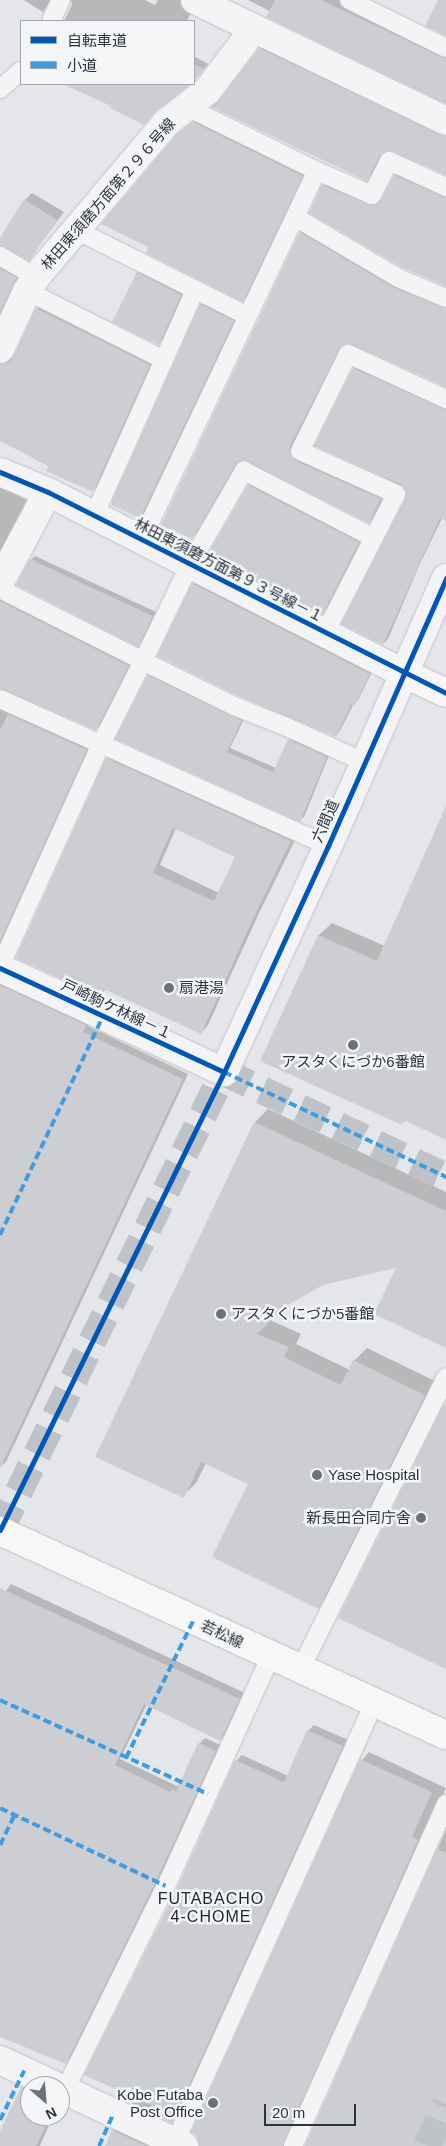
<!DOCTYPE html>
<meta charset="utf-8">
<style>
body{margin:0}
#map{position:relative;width:446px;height:2146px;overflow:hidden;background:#e4e6e9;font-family:Helvetica,"Noto Sans JP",sans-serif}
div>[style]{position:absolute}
.shadow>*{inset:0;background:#0003}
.building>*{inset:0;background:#cdced1}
.street-tunnel>*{height:28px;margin-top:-14px;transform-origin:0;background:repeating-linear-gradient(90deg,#bfc2c7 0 28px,transparent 0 42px)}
.path>*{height:3px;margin-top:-1.5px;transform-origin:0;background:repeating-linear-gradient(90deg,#c5c7c9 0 4px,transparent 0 8px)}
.roads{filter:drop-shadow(0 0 1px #c2c4c7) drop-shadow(0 0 1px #c2c4c7)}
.lane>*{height:18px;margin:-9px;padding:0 9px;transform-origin:9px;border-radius:9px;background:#f4f4f6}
.street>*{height:28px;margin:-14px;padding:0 14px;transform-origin:14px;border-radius:14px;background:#f4f4f6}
.secondary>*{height:28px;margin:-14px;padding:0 14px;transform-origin:14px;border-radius:14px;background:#f7f7f8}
.quiet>*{height:4px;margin-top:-2px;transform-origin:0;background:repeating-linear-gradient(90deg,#3d9de3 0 8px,transparent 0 12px)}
.cycleway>*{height:5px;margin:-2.5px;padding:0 2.5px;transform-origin:2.5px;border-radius:2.5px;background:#0057b8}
.dots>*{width:14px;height:14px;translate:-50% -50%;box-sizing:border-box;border:2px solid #f3f5f7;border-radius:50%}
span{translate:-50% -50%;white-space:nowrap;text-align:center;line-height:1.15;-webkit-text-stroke:5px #f3f5f7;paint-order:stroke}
.street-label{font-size:15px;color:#2c3441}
.poi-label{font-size:15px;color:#2c3441}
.left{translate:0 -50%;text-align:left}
.right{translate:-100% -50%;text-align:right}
.neighbourhood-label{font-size:16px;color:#1e2532;letter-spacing:1px}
.legend{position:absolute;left:20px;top:20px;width:175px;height:65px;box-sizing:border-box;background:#f3f5f7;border:1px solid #a3a8ae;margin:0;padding:6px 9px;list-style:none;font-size:15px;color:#2c3441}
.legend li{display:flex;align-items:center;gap:10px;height:25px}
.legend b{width:25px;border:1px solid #a3a8ae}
.north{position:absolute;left:20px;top:2076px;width:50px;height:50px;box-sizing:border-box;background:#f3f5f7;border:1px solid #a3a8ae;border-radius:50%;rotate:153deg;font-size:14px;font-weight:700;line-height:20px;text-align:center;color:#2c3441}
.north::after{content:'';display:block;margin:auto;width:18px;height:22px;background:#6c727c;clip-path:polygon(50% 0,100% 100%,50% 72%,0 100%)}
.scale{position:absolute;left:264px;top:2104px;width:92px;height:22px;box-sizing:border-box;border:2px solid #2c3441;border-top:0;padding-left:6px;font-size:15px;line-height:18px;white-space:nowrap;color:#2c3441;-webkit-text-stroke:4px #f3f5f7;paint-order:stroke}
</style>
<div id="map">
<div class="shadow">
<i style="clip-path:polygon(24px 0,51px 0,43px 12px)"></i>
<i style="clip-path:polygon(71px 0,145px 0,155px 5px,158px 0,186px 0,193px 8px,187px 21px,64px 21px,72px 5px)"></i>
<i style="clip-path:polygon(248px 0,345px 0,446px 52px,446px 102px)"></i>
<i style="clip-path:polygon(265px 44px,446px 130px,446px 174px,388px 149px,383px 152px,372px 174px,367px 180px,218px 102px)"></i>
<i style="clip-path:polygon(194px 56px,208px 64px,194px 80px)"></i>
<i style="clip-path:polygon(67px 84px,189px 84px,158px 108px,113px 106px)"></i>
<i style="clip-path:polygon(198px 118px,306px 171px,247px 296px,243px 300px,183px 130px)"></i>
<i style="clip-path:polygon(400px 170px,446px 190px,446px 285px,323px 186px,329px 180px,379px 201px,384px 198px,395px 176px)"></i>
<i style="clip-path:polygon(32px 193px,64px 212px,29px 259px,5px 245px,0 246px,0 240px,25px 200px)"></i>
<i style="clip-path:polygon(306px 228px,446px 302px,446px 386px,346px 342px,342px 345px,294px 446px,386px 494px,374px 517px,369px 522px,244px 459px,238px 463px,197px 532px,192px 538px,301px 233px)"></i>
<i style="clip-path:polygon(0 259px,22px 272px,0 317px)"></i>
<i style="clip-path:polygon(145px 266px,188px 287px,166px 336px,158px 344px,138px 273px)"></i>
<i style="clip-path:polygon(206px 300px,238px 316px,145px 512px,140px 517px,201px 305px)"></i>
<i style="clip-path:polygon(43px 303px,155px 359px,99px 485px,93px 490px,0 440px,0 358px,8px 359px,15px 357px,38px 308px)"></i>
<i style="clip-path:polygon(359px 363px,446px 403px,446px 510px,418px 568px,388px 639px,383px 644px,407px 499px,406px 488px,316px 445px,354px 369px)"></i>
<i style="clip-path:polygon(254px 481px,363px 538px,327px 608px,322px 613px,249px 486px)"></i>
<i style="clip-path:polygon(0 487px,27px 500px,0 552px)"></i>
<i style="clip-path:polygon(35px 556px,156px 612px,142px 641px,138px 645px,31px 560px)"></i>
<i style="clip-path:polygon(198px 579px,374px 668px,358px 700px,353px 705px,340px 731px,335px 736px,194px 584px)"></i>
<i style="clip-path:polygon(0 591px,133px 660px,101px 723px,96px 729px,0 687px)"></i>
<i style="clip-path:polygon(153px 672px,245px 717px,230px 748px,276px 768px,293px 736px,330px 753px,304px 817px,300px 820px,117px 738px)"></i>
<i style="clip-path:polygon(0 702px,92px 744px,0 946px)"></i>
<i style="clip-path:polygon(evenodd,114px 752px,298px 834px,260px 911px,208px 1025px,201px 1033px,106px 989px,99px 996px,107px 759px,114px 752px,176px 828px,237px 856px,219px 893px,160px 865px,176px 828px)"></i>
<i style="clip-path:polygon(446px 809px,446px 1139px,406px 1120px,401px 1124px,262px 1061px,319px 935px,332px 923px,385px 946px)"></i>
<i style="clip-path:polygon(0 977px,91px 1019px,88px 1026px,188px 1074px,6px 1462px,0 1467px)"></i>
<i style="clip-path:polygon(268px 1109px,446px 1192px,446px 1346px,398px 1267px,322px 1284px,286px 1305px,270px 1320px,301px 1334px,296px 1344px,350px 1370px,354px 1361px,367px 1348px,437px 1382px,331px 1594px,318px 1607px,249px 1483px,206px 1463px,196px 1483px,183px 1496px,255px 1122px)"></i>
<i style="clip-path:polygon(11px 1584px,245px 1693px,226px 1734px,220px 1740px,147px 1704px,120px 1759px,177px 1786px,180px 1784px,199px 1744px,205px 1738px,221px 1745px,162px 1874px,72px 2057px,66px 2063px,0 2035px,0 1600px)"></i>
<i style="clip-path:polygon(314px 1725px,348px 1740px,180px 2110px,174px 2116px,170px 2115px,166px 2119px,127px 2101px,177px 1891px,236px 1761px,242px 1755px,288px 1776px,308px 1731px)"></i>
<i style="clip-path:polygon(369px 1752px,446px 1788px,291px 2133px,294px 2146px,216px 2146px,362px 1760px)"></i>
<i style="clip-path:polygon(446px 1830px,446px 2146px,306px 2146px)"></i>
<i style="clip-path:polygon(26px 2087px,30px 2089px,30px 2116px,53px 2116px,40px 2146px,0 2146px,0 2135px,18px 2095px)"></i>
<i style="clip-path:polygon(121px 2123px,157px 2146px,106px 2146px,113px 2130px)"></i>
</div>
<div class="building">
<i style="clip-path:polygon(275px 0,321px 0,446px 59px,446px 104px,266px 17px)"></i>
<i style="clip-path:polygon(438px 0,446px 0,446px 36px,425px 26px)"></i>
<i style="clip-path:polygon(259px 48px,446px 136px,446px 175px,389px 150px,380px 156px,367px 181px,211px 107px,220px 99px)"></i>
<i style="clip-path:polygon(194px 64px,204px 69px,194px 81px)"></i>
<i style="clip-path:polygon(63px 84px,191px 84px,156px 111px,144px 125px,110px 108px,111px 106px)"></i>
<i style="clip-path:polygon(193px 122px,303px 176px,243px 302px,146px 253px,148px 247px,101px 224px,177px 134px)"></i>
<i style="clip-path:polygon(394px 175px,446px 197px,446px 286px,403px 268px,309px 213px,322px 185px,373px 205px,381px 200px)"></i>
<i style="clip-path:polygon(24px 199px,57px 220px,29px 261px,0 245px,0 238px)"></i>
<i style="clip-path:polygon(300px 232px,393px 287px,446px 308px,446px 387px,352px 344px,342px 345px,290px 446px,290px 452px,296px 461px,381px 499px,369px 523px,243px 460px,235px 466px,192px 539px,161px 525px)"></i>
<i style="clip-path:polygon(0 268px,17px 278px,0 312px)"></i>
<i style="clip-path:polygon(137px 272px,181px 295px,159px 345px,112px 322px)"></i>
<i style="clip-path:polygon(200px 304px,234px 321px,140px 518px,112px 505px,112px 501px)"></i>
<i style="clip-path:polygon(36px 308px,150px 365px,93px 492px,46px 471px,49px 466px,0 441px,0 364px,9px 362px,14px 356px)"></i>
<i style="clip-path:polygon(353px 368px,446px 409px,446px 521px,440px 518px,383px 645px,341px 624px,405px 499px,406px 493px,400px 484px,314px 446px)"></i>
<i style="clip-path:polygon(248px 485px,359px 542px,323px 614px,207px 556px)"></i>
<i style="clip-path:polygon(30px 559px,153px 616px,138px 647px,16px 585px)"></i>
<i style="clip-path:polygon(192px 583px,370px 674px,354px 706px,351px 705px,336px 737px,238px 696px,157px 656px)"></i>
<i style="clip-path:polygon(0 601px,129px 666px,96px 730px,0 689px)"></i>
<i style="clip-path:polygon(148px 675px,242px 720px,227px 752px,273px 772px,288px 739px,327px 757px,300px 822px,115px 739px)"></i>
<i style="clip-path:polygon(8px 714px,87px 750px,0 941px,0 730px)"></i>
<i style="clip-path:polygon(evenodd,106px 758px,291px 841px,253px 919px,201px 1034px,104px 989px,100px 997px,16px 958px,106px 758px,173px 828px,235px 857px,214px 901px,153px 873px,173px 828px)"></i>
<i style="clip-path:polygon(446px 806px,446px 1140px,404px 1120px,402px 1125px,260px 1061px,318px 935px,377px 961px)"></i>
<i style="clip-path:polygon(0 985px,86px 1025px,83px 1032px,183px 1079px,0 1469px)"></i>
<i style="clip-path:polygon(254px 1122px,446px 1211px,446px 1348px,374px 1314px,396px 1268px,323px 1285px,286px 1306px,257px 1334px,289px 1347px,284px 1357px,341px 1385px,353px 1360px,425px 1395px,319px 1609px,212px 1557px,248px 1484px,201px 1462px,184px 1498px,95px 1457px)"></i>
<i style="clip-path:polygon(444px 1404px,446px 1405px,446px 1669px,338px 1618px)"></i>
<i style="clip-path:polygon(0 1588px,240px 1699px,220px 1741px,144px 1704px,115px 1765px,170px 1792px,172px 1789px,176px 1791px,198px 1743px,216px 1751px,156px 1881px,66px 2064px,0 2037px)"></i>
<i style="clip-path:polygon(307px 1730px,343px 1746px,175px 2116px,84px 2075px,176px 1891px,235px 1760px,284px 1782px)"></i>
<i style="clip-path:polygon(360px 1759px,432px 1792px,412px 1837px,418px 1840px,283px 2146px,199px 2146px,197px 2137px,191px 2132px)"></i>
<i style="clip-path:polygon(437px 1849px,446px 1853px,446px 2146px,305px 2146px)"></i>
<i style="clip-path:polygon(21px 2087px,30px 2091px,30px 2116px,50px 2116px,36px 2146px,0 2146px,0 2131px)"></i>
<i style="clip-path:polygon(157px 2116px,175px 2116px,172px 2123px)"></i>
<i style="clip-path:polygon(112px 2130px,147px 2146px,105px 2146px)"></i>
</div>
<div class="street-tunnel">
<i style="left:0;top:1530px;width:510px;rotate:-63.94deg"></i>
<i style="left:224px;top:1072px;width:246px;rotate:25.3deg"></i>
<i style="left:427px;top:2146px;width:46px;rotate:-65.7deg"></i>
</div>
<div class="path">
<i style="left:189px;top:1896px;width:66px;rotate:24.2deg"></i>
</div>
<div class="roads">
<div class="lane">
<i style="left:349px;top:0;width:108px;rotate:26.3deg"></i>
<i style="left:51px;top:21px;width:23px;rotate:-65deg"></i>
<i style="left:0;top:89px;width:28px;rotate:-41deg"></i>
<i style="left:317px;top:171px;width:60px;rotate:23.6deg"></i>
<i style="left:372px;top:195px;width:38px;rotate:-63deg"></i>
<i style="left:389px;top:161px;width:63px;rotate:24.5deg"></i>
<i style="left:295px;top:217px;width:120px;rotate:30.6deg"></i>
<i style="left:398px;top:278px;width:52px;rotate:22.6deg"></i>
<i style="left:76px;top:230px;width:192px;rotate:26.6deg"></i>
<i style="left:0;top:256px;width:42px;rotate:30.3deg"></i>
<i style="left:27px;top:291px;width:153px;rotate:26.7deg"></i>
<i style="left:94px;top:516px;width:248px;rotate:-65.9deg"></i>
<i style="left:142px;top:539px;width:407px;rotate:-64.6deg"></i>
<i style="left:317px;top:171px;width:145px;rotate:-153.8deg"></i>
<i style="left:0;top:589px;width:160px;rotate:26.7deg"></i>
<i style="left:143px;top:661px;width:93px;rotate:116.8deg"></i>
<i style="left:101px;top:744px;width:245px;rotate:114.4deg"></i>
<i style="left:325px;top:633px;width:156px;rotate:-62.9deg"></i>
<i style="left:396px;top:494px;width:105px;rotate:-155.9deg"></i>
<i style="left:300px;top:451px;width:108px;rotate:-63.7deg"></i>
<i style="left:348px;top:354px;width:108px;rotate:24.7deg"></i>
<i style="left:0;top:699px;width:359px;rotate:24.1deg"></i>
<i style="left:364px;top:762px;width:85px;rotate:-155.6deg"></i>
<i style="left:287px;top:727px;width:57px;rotate:-158.4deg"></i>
<i style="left:234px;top:706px;width:102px;rotate:-153.7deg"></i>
<i style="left:143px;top:661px;width:108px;rotate:-64.1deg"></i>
<i style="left:190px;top:564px;width:108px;rotate:-59.9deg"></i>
<i style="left:244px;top:471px;width:146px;rotate:27.3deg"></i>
<i style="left:300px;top:1670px;width:327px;rotate:-63.5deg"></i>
<i style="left:65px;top:2090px;width:228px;rotate:-63.7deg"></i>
<i style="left:166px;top:1886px;width:253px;rotate:-65.5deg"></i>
<i style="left:175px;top:2142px;width:481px;rotate:-65.6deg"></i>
<i style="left:293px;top:2146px;width:375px;rotate:-65.9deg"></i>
</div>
<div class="street">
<i style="left:195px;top:0;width:279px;rotate:25.7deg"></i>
<i style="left:0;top:349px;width:64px;rotate:-65deg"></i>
<i style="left:27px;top:291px;width:17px;rotate:-57deg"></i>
<i style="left:36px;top:277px;width:202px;rotate:-49.8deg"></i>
<i style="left:166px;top:123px;width:53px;rotate:-38.2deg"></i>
<i style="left:208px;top:90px;width:76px;rotate:-53deg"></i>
<i style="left:0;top:472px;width:52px;rotate:22.6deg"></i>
<i style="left:48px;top:492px;width:398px;rotate:27deg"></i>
<i style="left:0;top:582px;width:102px;rotate:-61.9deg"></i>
<i style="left:0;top:968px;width:247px;rotate:24.9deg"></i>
<i style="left:224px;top:1072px;width:249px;rotate:-65.3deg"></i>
<i style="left:328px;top:846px;width:293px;rotate:-66.2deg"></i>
<i style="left:0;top:2060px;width:62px;rotate:24.9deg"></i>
<i style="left:60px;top:2088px;width:137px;rotate:25.1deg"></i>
</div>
<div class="secondary">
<i style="left:403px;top:673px;width:47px;rotate:24.9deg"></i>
<i style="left:0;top:1531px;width:490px;rotate:24.6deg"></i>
</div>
</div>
<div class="quiet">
<i style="left:222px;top:1076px;width:4px;rotate:-63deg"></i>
<i style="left:224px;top:1072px;width:246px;rotate:25.3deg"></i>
<i style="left:0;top:1235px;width:242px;rotate:-64.8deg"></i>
<i style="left:0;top:1700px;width:228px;rotate:24.3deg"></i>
<i style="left:126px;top:1758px;width:153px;rotate:-63.9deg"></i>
<i style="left:0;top:1808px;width:183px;rotate:25.2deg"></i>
<i style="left:0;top:1845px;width:34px;rotate:-64deg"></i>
<i style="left:0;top:2120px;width:55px;rotate:-63.9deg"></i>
<i style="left:99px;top:2146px;width:36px;rotate:-66deg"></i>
</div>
<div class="cycleway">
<i style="left:0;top:472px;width:52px;rotate:22.6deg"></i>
<i style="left:48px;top:492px;width:446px;rotate:26.8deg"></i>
<i style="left:0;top:968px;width:247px;rotate:24.9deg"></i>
<i style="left:0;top:1530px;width:510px;rotate:-63.94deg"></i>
<i style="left:224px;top:1072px;width:249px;rotate:-65.3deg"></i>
<i style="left:328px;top:846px;width:293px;rotate:-66.2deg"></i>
</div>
<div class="dots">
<i style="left:169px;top:988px;background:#6c727c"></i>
<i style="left:353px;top:1045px;background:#6c727c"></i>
<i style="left:221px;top:1314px;background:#6c727c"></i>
<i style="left:317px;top:1475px;background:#6c727c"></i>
<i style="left:421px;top:1518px;background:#6c727c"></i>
<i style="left:213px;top:2103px;background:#6c727c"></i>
</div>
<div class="street-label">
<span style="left:108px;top:194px;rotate:-49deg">林田東須磨方面第２９６号線</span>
<span style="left:229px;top:570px;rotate:27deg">林田東須磨方面第９３号線－１</span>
<span style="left:325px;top:821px;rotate:-66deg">六間道</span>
<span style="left:117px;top:1009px;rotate:25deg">戸崎駒ケ林線－１</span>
<span style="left:222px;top:1634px;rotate:25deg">若松線</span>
</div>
<div class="poi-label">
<span class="left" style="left:179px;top:988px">扇港湯</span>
<span style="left:353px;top:1062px">アスタくにづか6番館</span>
<span class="left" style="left:231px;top:1314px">アスタくにづか5番館</span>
<span class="left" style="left:328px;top:1475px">Yase Hospital</span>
<span class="right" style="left:411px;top:1518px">新長田合同庁舎</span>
<span class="right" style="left:203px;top:2103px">Kobe Futaba<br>Post Office</span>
</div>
<div class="neighbourhood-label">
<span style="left:211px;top:1908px">FUTABACHO<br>4-CHOME</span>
</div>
<ul class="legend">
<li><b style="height:6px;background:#0057b8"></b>自転車道</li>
<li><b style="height:6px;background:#3d9de3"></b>小道</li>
</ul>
<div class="north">N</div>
<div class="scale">20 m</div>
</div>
